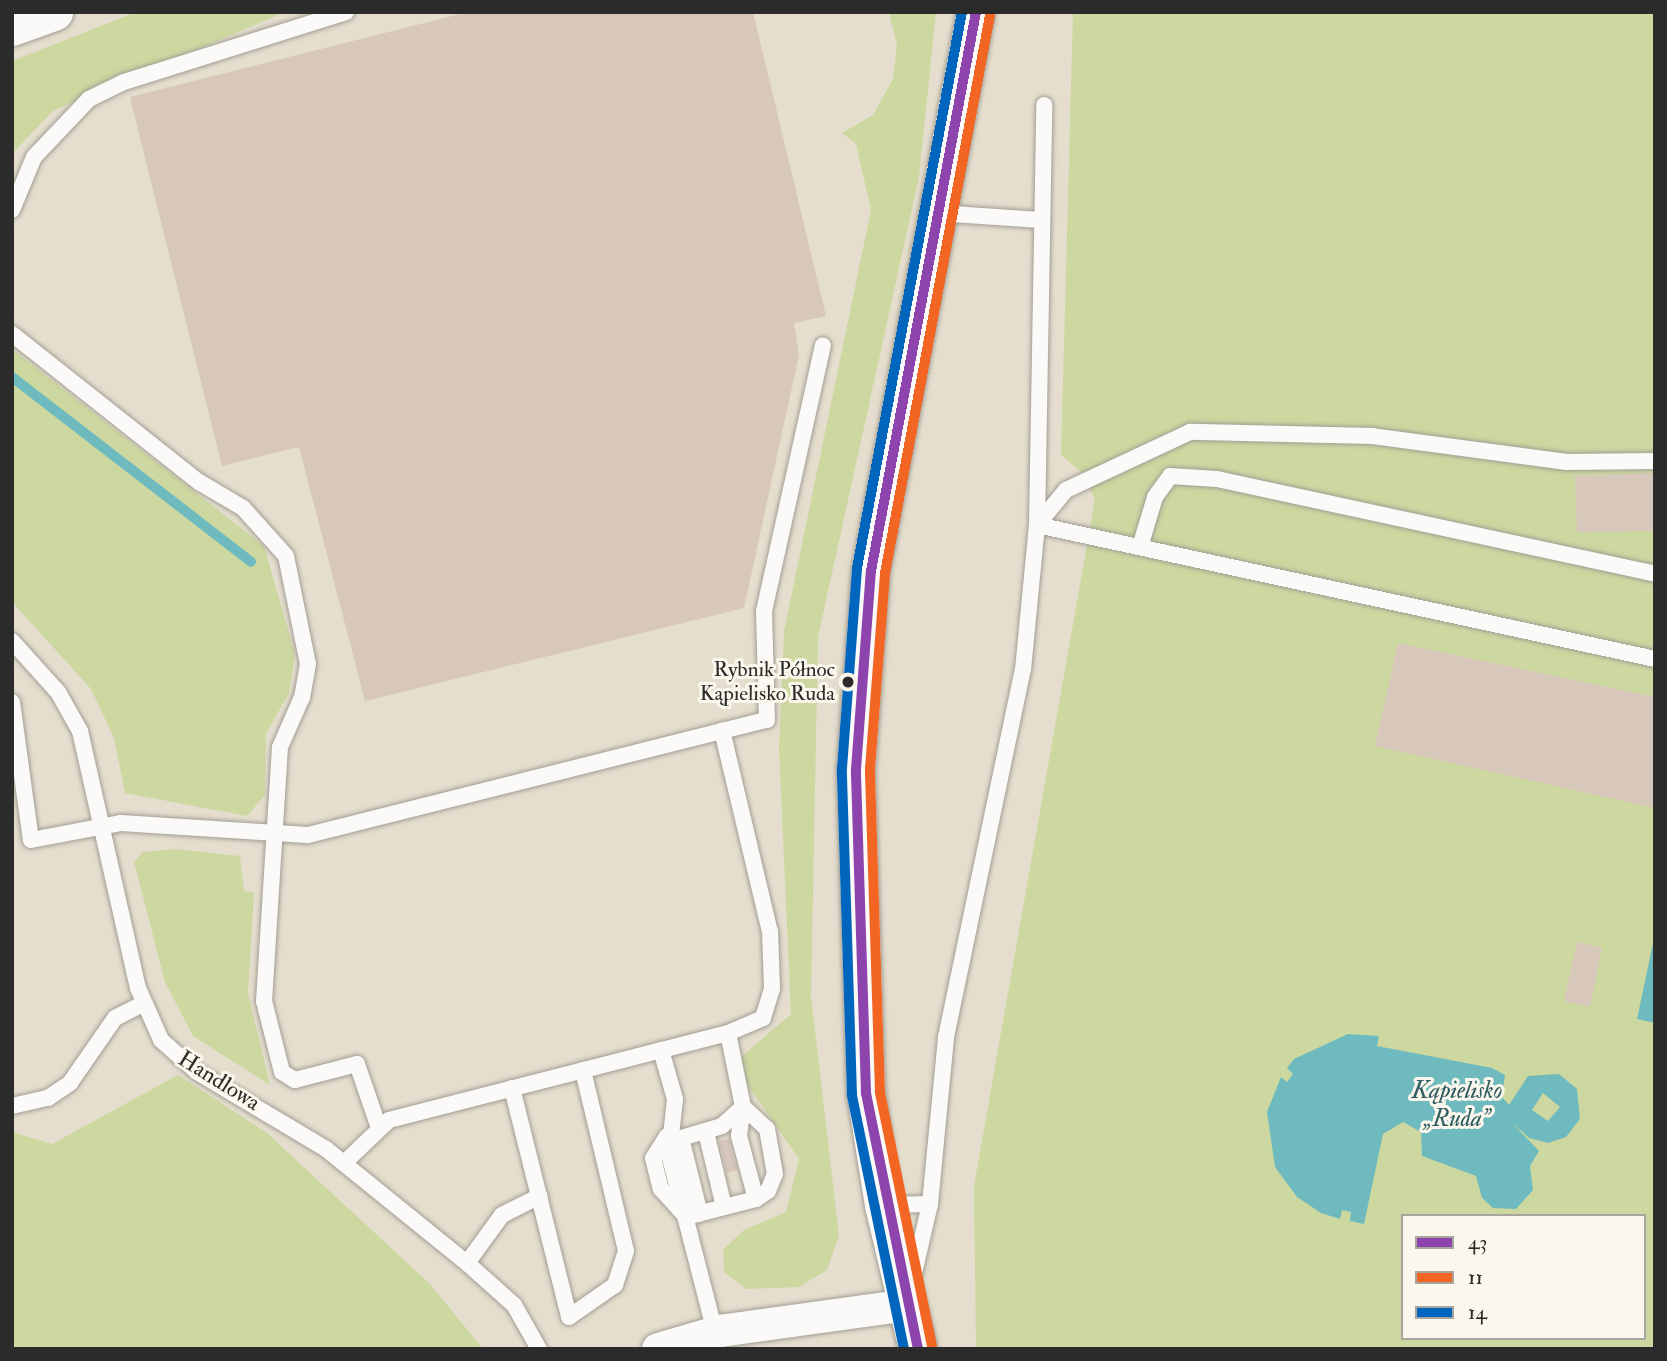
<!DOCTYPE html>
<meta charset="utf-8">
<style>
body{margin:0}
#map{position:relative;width:1667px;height:1361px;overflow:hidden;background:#e5dece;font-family:"IM FELL Double Pica",serif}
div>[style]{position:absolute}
.green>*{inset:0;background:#cdd8a0}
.water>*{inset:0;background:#6ebabf}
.stream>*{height:10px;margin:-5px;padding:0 5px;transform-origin:5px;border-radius:5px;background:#6ebabf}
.building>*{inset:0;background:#d8c8bc}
.roads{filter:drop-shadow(0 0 2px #a29e95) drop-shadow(0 0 2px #a29e95)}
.service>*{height:16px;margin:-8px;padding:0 8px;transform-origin:8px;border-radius:8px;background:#fbfaf8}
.minor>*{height:32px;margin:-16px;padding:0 16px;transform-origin:16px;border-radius:16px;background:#fbfaf8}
.secondary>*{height:38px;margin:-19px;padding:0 19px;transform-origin:19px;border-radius:19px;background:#fbfaf8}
.primary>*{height:38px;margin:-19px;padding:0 19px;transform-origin:19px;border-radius:19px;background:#fbfaf8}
.bus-1>*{height:10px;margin:-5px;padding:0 5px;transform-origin:5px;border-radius:5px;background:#8e44ad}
.bus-2>*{height:10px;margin:-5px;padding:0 5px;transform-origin:5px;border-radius:5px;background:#f26522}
.bus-3>*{height:10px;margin:-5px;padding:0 5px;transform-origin:5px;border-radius:5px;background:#0065bd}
.dots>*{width:19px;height:19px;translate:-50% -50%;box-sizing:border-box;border:4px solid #fbf7ec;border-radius:50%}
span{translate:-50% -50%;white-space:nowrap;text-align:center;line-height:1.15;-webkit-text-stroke:6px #fbf7ec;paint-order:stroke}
.bus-label{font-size:21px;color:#2b2b2b}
.right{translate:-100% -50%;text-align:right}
.street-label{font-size:23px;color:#2b2b2b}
.water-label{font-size:24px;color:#315e63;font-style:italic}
.frame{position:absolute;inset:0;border:14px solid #2b2b2b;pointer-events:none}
.legend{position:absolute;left:1401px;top:1214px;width:245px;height:126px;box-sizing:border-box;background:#fbf7ec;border:2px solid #a8a59f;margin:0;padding:9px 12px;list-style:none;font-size:21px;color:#2b2b2b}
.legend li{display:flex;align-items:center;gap:14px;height:35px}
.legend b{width:35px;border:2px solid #a8a59f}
</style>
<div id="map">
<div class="green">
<i style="clip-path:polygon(136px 12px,285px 12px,53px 111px,12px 154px,12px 61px)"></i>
<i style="clip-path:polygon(889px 12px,936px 12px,919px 177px,818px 637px,811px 996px,839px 1236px,827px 1270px,799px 1287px,746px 1289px,724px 1272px,723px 1250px,744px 1230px,786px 1212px,799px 1159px,733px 1064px,791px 1014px,779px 748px,784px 631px,871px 210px,856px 144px,842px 133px,873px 115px,893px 79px,897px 45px)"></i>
<i style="clip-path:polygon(evenodd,1073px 12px,1655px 12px,1655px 1349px,976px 1349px,974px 1186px,1095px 499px,1080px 471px,1061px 455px,1073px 12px,1403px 1216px,1644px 1216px,1644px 1338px,1403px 1338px,1403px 1216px)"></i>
<i style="clip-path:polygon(12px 349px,264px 546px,295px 654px,289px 693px,266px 734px,265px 795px,247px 816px,125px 793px,114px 738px,91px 689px,12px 602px)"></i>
<i style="clip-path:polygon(176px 849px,240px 856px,244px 891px,254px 893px,248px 993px,270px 1085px,193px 1036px,165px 982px,134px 862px,143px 852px)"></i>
<i style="clip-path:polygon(178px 1075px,267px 1133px,430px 1284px,483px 1349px,12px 1349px,12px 1132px,52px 1144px)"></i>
</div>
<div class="water">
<i style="clip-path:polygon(1655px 934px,1655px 1023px,1637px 1019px)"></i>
<i style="clip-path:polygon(evenodd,1348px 1034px,1379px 1036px,1377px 1046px,1492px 1068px,1505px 1075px,1502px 1097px,1509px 1105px,1528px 1076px,1559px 1074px,1577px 1089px,1580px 1119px,1566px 1137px,1548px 1143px,1529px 1138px,1512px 1123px,1539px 1151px,1530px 1166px,1533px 1190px,1516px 1209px,1493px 1208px,1482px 1198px,1476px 1176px,1422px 1156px,1421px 1132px,1403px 1122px,1383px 1134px,1364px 1224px,1350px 1221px,1351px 1212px,1342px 1210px,1340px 1219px,1321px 1213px,1297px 1197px,1275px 1167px,1267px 1112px,1281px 1077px,1287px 1082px,1293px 1074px,1287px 1068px,1294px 1059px,1348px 1034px,1543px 1093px,1560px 1107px,1548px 1121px,1532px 1110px,1543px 1093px)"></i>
</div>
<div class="stream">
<i style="left:12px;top:377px;width:302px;rotate:37.7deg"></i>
</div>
<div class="building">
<i style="clip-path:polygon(468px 12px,753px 12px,826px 316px,794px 323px,799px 355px,744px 608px,365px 701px,299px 447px,222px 466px,130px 97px)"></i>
<i style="clip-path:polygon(1655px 473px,1655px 531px,1577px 532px,1575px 476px)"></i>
<i style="clip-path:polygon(1398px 643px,1655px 697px,1655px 808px,1375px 746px)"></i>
<i style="clip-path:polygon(1577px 942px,1602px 948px,1590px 1007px,1564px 1001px)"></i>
<i style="clip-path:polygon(729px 1139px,737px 1170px,727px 1173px,719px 1141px)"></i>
</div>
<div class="roads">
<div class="service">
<i style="left:12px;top:210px;width:57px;rotate:-67.5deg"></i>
<i style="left:34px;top:157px;width:80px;rotate:-46.5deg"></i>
<i style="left:89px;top:99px;width:39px;rotate:-26deg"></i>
<i style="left:124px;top:82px;width:233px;rotate:-17.5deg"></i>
<i style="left:938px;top:213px;width:102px;rotate:3.9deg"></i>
<i style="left:12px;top:334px;width:238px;rotate:38.4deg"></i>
<i style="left:199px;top:482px;width:51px;rotate:30.6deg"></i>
<i style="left:243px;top:508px;width:64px;rotate:48.1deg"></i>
<i style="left:286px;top:556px;width:110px;rotate:78.5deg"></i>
<i style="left:308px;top:664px;width:34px;rotate:100deg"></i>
<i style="left:302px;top:697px;width:55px;rotate:113.7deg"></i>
<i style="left:280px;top:747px;width:255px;rotate:93.6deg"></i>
<i style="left:264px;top:1001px;width:73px;rotate:75.8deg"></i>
<i style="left:282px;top:1072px;width:15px;rotate:32deg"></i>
<i style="left:295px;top:1080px;width:64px;rotate:-14.5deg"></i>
<i style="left:357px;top:1064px;width:68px;rotate:71deg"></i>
<i style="left:1655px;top:461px;width:88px;rotate:179.3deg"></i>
<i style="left:1567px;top:462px;width:196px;rotate:-172.4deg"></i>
<i style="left:1373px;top:436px;width:183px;rotate:-178.7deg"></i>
<i style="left:1190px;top:432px;width:137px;rotate:154.9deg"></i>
<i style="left:1066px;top:490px;width:45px;rotate:129.6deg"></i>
<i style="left:1037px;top:525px;width:632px;rotate:12.23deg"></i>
<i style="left:1140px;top:547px;width:52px;rotate:-73.3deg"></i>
<i style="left:1155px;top:497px;width:26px;rotate:-54deg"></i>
<i style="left:1170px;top:476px;width:47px;rotate:3.7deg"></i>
<i style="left:1217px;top:479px;width:448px;rotate:12.2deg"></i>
<i style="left:12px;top:641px;width:69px;rotate:48deg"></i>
<i style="left:58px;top:692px;width:45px;rotate:60.6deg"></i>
<i style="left:80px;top:731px;width:263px;rotate:77.3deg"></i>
<i style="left:138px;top:988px;width:57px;rotate:66.1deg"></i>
<i style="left:161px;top:1040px;width:48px;rotate:41.6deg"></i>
<i style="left:197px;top:1072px;width:150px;rotate:30.8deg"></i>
<i style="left:326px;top:1149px;width:181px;rotate:39deg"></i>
<i style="left:467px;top:1263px;width:63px;rotate:41.8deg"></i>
<i style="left:514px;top:1305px;width:51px;rotate:60.4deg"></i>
<i style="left:12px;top:702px;width:139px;rotate:82.2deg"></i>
<i style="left:31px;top:840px;width:92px;rotate:-10.7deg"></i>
<i style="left:121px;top:823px;width:187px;rotate:3.7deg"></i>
<i style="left:308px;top:835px;width:473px;rotate:-14.1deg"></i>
<i style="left:767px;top:720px;width:109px;rotate:-91.6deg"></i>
<i style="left:764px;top:611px;width:272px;rotate:-77.5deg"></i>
<i style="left:728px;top:1033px;width:76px;rotate:78.5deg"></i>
<i style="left:743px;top:1107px;width:29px;rotate:98deg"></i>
<i style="left:739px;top:1136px;width:65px;rotate:74.9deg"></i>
<i style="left:661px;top:1050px;width:51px;rotate:74.1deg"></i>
<i style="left:675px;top:1099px;width:55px;rotate:96.2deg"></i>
<i style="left:669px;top:1154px;width:184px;rotate:75.5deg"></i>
<i style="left:512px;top:1088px;width:236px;rotate:76deg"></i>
<i style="left:569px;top:1317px;width:56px;rotate:-34.8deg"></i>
<i style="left:615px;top:1285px;width:36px;rotate:-72deg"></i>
<i style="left:626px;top:1251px;width:186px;rotate:-103.4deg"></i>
<i style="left:12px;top:1106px;width:37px;rotate:-13deg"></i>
<i style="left:48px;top:1098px;width:27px;rotate:-34deg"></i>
<i style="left:70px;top:1083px;width:79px;rotate:-55.3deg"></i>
<i style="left:115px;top:1018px;width:30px;rotate:-27deg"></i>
<i style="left:706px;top:1132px;width:77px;rotate:76.5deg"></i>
<i style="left:667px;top:1136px;width:26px;rotate:122deg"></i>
<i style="left:653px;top:1158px;width:32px;rotate:76deg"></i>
<i style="left:661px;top:1189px;width:38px;rotate:48deg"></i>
<i style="left:686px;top:1217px;width:72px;rotate:-14.4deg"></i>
<i style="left:756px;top:1199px;width:14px;rotate:-34deg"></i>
<i style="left:768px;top:1191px;width:18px;rotate:-68deg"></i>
<i style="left:775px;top:1174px;width:46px;rotate:-100.1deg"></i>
<i style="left:767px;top:1129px;width:33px;rotate:-137deg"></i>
<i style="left:743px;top:1107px;width:28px;rotate:138deg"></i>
<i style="left:722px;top:1126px;width:43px;rotate:163.7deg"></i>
<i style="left:681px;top:1138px;width:78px;rotate:76deg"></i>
<i style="left:344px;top:1163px;width:62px;rotate:-43.7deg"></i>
<i style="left:389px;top:1120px;width:350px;rotate:-14.4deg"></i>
<i style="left:728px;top:1033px;width:38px;rotate:-23deg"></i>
<i style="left:763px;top:1018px;width:31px;rotate:-73deg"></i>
<i style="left:772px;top:988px;width:56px;rotate:-92deg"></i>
<i style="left:770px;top:932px;width:207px;rotate:-103.4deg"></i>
<i style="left:884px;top:1205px;width:46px;rotate:-1.2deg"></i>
<i style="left:467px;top:1263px;width:59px;rotate:-53.9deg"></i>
<i style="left:502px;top:1215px;width:42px;rotate:-26.6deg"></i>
<i style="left:912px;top:1282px;width:80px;rotate:-77deg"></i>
<i style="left:930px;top:1204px;width:168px;rotate:-84.5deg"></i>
<i style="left:946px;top:1037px;width:375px;rotate:-78.2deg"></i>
<i style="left:1023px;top:670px;width:146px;rotate:-84.5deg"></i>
<i style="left:1037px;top:525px;width:420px;rotate:-89deg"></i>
</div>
<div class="minor">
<i style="left:658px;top:1349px;width:65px;rotate:-16.2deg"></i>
<i style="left:720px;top:1331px;width:189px;rotate:-7.9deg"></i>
</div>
<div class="secondary">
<i style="left:12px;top:27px;width:45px;rotate:-19.7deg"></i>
</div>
<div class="primary">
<i style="left:918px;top:1349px;width:148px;rotate:-103.3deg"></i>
<i style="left:884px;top:1205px;width:113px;rotate:-99.1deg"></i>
<i style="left:866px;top:1093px;width:324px;rotate:-91.8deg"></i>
<i style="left:856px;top:769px;width:199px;rotate:-85.7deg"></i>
<i style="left:871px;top:571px;width:569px;rotate:-79.36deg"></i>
</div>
</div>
<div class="bus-1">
<i style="left:918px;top:1349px;width:261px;rotate:-101.5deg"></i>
<i style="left:866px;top:1093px;width:324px;rotate:-91.8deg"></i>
<i style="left:856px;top:769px;width:199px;rotate:-85.7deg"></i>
<i style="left:871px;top:571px;width:569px;rotate:-79.36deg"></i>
</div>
<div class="bus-2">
<i style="left:932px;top:1346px;width:259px;rotate:-101.6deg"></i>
<i style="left:880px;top:1092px;width:323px;rotate:-91.8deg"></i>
<i style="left:870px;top:769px;width:197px;rotate:-85.6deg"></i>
<i style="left:885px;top:573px;width:568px;rotate:-79.34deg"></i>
</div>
<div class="bus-3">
<i style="left:904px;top:1349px;width:259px;rotate:-101.6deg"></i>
<i style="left:852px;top:1095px;width:327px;rotate:-91.8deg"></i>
<i style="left:842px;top:768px;width:201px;rotate:-85.7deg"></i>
<i style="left:857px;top:568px;width:566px;rotate:-79.31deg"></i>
</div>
<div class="dots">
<i style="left:848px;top:682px;background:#2b2b2b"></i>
</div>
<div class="bus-label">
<span class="right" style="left:835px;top:682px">Rybnik Północ<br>Kąpielisko Ruda</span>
</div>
<div class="street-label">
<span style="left:219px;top:1081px;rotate:32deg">Handlowa</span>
</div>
<div class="water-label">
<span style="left:1457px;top:1105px">Kąpielisko<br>„Ruda”</span>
</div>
<div class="frame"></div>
<ul class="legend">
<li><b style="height:9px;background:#8e44ad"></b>43</li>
<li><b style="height:9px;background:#f26522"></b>11</li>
<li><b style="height:9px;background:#0065bd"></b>14</li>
</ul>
</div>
